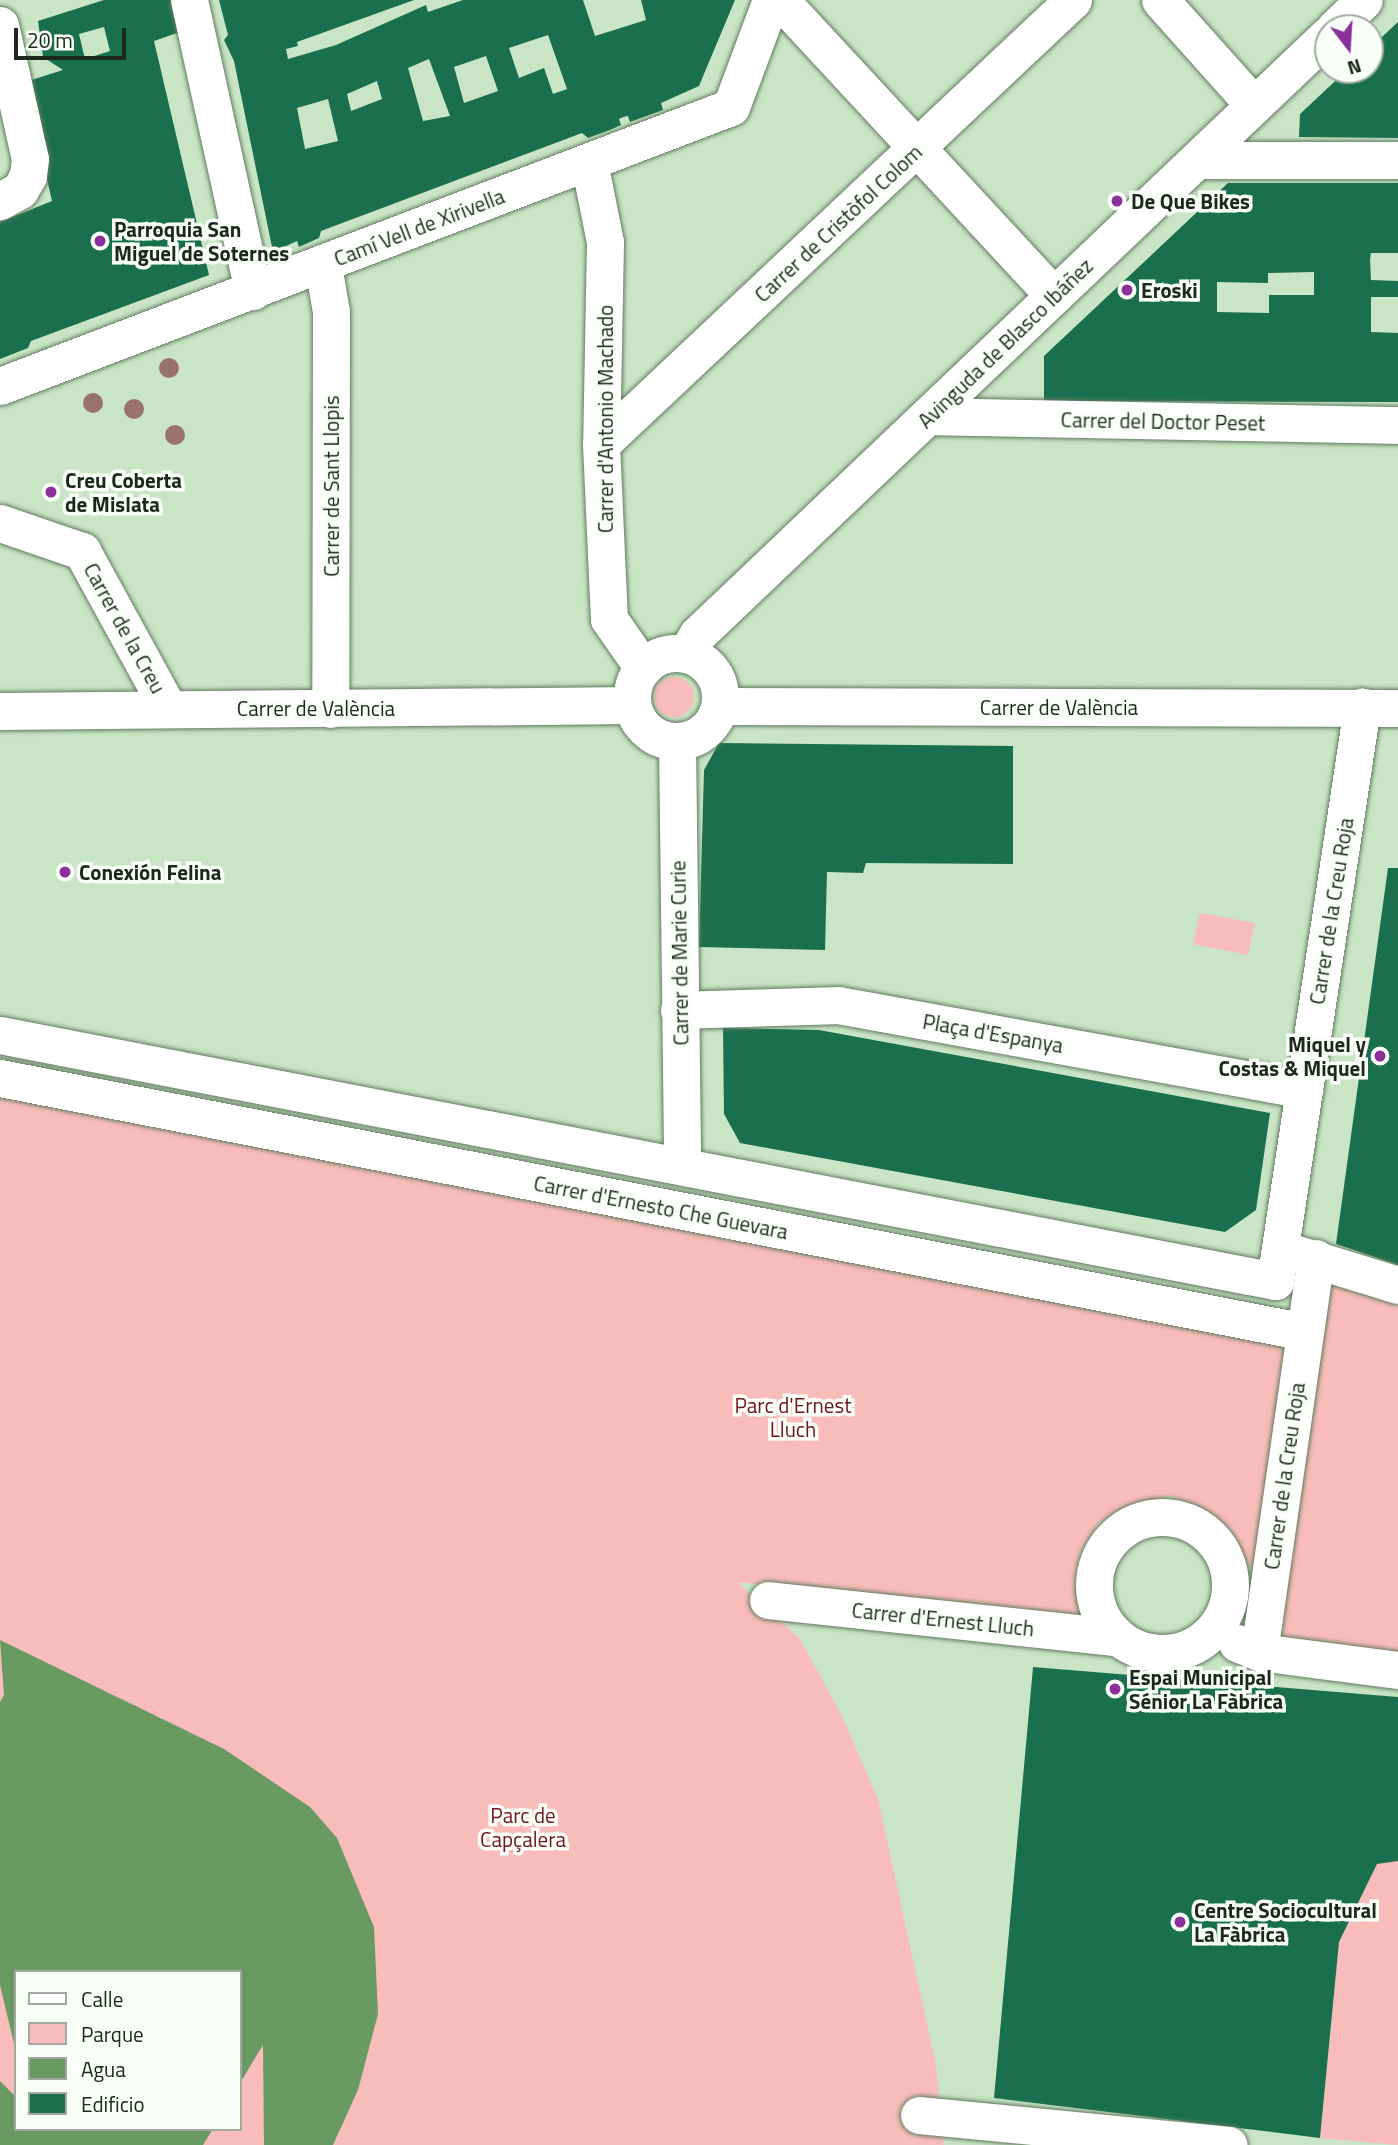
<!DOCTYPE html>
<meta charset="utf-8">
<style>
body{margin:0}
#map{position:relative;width:1398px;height:2145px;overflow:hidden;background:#c9e5c5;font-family:"Titillium Web",sans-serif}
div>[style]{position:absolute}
.green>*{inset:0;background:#f8bcba}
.round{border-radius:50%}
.water>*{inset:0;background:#699a62}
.building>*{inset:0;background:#1a704e}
.roads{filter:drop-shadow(0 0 2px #627b5f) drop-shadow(0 0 2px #627b5f)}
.minor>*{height:37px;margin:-18.5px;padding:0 18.5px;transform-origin:18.5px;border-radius:18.5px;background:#fff}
.minor>.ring{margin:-18.5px;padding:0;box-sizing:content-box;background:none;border:37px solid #fff;border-radius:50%}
.trees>*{width:20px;height:20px;margin:-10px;border-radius:50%;background:#997269}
.dots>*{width:19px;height:19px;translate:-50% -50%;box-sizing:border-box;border:4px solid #f9fff8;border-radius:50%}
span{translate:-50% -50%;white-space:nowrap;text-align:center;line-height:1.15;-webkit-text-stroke:7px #f9fff8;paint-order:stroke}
.poi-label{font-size:21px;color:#1d281c;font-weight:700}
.left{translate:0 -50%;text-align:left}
.right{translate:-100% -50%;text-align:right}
.street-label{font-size:21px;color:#1d281c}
.park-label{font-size:21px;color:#72141e}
.legend{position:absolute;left:14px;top:1970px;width:228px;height:161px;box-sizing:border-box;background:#f9fff8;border:2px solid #a1a9a0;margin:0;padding:9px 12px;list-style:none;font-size:21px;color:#1d281c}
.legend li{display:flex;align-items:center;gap:14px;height:35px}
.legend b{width:35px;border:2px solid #a1a9a0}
.north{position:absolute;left:1314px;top:14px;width:70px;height:70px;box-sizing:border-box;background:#f9fff8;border:2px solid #a1a9a0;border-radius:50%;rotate:163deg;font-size:19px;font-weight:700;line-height:28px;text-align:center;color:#1d281c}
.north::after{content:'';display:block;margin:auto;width:24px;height:32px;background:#8b309b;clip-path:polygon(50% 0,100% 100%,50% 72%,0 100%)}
.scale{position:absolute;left:14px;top:28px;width:112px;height:32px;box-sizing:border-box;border:4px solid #1d281c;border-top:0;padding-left:9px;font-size:21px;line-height:24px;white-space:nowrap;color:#1d281c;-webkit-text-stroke:5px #f9fff8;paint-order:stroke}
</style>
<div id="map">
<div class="green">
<i class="round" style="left:654px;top:677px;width:40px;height:40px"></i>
<i style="clip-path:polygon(1200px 913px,1255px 923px,1248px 955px,1193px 944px)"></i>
<i style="clip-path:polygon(evenodd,0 1088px,1294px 1341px,1260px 1580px,1212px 1513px,1171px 1496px,1129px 1505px,1098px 1523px,1079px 1554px,1074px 1589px,1085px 1621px,737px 1582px,800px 1639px,841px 1714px,878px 1799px,936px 2065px,944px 2145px,0 2145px,0 1088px,16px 1972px,240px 1972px,240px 2129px,16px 2129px,16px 1972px)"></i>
<i style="clip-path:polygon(1323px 1280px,1398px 1305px,1398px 1656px,1282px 1642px,1284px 1621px,1279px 1618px)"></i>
<i style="clip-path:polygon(1398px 1861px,1398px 2145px,1320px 2138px,1339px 1942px,1377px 1864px)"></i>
</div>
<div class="water">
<i style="clip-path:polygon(0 1640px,224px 1749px,310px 1807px,337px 1838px,374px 1927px,378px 2014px,358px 2090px,333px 2145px,264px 2145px,263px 2045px,240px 2083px,240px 1972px,16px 1972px,16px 2052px,0 1985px,0 1702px,4px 1695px)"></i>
<i style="clip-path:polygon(0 2081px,16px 2097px,16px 2129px,213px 2129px,203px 2145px,0 2145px)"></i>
</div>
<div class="building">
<i style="clip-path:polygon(evenodd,104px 0,173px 0,180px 32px,154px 41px,209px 275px,31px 341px,28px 348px,0 359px,0 222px,52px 201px,25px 82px,63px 70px,43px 57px,38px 21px,104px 0,104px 27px,110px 51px,85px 59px,79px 34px,104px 27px)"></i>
<i style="clip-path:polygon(evenodd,219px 0,414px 0,297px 42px,298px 46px,286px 49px,288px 59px,336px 45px,426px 5px,428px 12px,463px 0,583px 0,595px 36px,646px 20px,641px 0,735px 0,699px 86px,661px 103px,663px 110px,630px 122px,628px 116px,623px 117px,619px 119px,621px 125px,610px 130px,588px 138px,582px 133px,321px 231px,319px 238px,299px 247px,297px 241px,273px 252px,234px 61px,224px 40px,228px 35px,219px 0,548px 35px,567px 89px,553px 94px,544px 68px,519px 78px,509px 48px,548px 35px,219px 0,486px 56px,498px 91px,464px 103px,454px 67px,486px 56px,219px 0,429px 59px,450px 116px,423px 121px,408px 68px,429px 59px,219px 0,377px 81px,382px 99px,351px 111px,347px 94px,377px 81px,219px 0,328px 99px,338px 141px,305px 149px,297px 108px,328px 99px)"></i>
<i style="clip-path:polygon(1398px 22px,1398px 138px,1299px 137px,1300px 114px,1347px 70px,1370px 70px,1370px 48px)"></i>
<i style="clip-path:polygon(evenodd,1228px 183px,1398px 183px,1398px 253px,1371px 253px,1370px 260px,1371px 280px,1398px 281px,1398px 297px,1371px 297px,1371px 332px,1398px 333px,1398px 402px,1044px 401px,1044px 356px,1228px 183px,1314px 272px,1314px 295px,1269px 295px,1269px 313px,1217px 312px,1217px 282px,1268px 283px,1268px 273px,1314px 272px)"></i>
<i style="clip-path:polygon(719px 743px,1013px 746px,1013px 864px,866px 863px,863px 873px,827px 872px,825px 950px,699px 947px,704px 770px)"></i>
<i style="clip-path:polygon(1388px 868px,1398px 868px,1398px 1265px,1336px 1244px)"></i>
<i style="clip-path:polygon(723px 1028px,819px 1030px,1270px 1113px,1256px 1210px,1225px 1232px,740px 1143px,724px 1114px)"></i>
<i style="clip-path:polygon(1033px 1667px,1398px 1697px,1398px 1861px,1377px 1864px,1339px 1942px,1320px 2138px,994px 2098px)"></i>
</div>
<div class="roads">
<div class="minor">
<i style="left:189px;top:0;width:298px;rotate:77.6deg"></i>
<i style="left:780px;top:0;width:403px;rotate:47.2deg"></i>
<i style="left:1160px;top:0;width:141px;rotate:48.2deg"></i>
<i style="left:0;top:25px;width:137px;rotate:77.4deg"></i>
<i style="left:30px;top:159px;width:17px;rotate:97deg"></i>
<i style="left:28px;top:176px;width:16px;rotate:120deg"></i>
<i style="left:20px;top:190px;width:23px;rotate:151deg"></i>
<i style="left:1335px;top:28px;width:40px;rotate:-44deg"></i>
<i style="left:1197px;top:160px;width:201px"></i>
<i style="left:589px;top:162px;width:82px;rotate:78.7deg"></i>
<i style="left:605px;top:242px;width:202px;rotate:91.1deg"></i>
<i style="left:601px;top:444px;width:175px;rotate:87.4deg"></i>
<i style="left:609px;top:619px;width:60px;rotate:55.2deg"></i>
<i style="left:323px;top:265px;width:48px;rotate:80.3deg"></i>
<i style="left:331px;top:312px;width:397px;rotate:90.1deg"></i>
<i style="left:0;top:386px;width:782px;rotate:-20.89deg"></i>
<i style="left:731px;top:107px;width:114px;rotate:-69.5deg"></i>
<i style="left:928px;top:416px;width:470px;rotate:1.1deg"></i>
<i style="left:601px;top:444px;width:648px;rotate:-43.25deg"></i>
<i style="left:0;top:523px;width:87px;rotate:18.9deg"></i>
<i style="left:82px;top:551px;width:179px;rotate:61.3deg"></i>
<i class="ring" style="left:632px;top:653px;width:51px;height:51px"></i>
<i style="left:686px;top:654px;width:22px;rotate:-60deg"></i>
<i style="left:697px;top:635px;width:871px;rotate:-43.56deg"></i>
<i style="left:720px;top:706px;width:678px;rotate:0.17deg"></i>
<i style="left:0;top:711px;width:632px;rotate:-0.54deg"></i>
<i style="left:677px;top:741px;width:424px;rotate:89.3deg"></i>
<i style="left:679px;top:1010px;width:159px;rotate:-1.8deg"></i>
<i style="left:838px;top:1005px;width:474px;rotate:10.3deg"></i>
<i style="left:0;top:1035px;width:1299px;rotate:10.92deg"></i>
<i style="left:1275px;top:1281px;width:581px;rotate:-81.38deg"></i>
<i style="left:0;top:1078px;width:1329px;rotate:11.01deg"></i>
<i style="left:1294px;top:1253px;width:109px;rotate:17.1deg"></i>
<i class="ring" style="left:1094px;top:1517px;width:99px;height:99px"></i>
<i style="left:768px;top:1600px;width:351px;rotate:6.1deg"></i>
<i style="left:1237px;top:1643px;width:24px;rotate:22deg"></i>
<i style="left:1259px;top:1652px;width:140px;rotate:7.4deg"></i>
<i style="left:1259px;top:1652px;width:398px;rotate:-81.8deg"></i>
<i style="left:919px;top:2115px;width:311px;rotate:5.5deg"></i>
</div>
</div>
<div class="trees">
<i style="left:169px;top:368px"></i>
<i style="left:93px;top:403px"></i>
<i style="left:134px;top:409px"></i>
<i style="left:175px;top:435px"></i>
</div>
<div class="dots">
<i style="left:1117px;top:201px;background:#8b309b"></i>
<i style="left:100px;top:241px;background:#8b309b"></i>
<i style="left:1127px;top:290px;background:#8b309b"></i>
<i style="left:51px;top:492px;background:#8b309b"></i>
<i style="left:65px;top:872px;background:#8b309b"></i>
<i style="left:1380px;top:1056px;background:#8b309b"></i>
<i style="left:1115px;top:1689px;background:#8b309b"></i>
<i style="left:1180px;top:1922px;background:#8b309b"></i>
</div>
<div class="poi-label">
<span class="left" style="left:1131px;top:201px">De Que Bikes</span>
<span class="left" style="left:114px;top:241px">Parroquia San<br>Miguel de Soternes</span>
<span class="left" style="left:1141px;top:290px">Eroski</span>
<span class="left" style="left:65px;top:492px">Creu Coberta<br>de Mislata</span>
<span class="left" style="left:79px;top:872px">Conexión Felina</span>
<span class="right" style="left:1366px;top:1056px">Miquel y<br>Costas &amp; Miquel</span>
<span class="left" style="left:1129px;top:1689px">Espai Municipal<br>Sénior La Fàbrica</span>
<span class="left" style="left:1194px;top:1922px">Centre Sociocultural<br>La Fàbrica</span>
</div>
<div class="street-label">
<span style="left:838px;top:223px;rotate:-43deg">Carrer de Cristòfol Colom</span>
<span style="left:419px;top:227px;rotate:-21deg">Camí Vell de Xirivella</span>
<span style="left:1005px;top:343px;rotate:-44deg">Avinguda de Blasco Ibáñez</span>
<span style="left:605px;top:419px;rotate:-90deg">Carrer d'Antonio Machado</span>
<span style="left:1163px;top:421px;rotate:1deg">Carrer del Doctor Peset</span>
<span style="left:331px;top:486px;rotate:-90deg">Carrer de Sant Llopis</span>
<span style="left:125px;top:628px;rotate:61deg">Carrer de la Creu</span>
<span style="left:1059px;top:707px">Carrer de València</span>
<span style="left:316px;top:708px">Carrer de València</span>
<span style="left:1331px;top:911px;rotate:-81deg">Carrer de la Creu Roja</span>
<span style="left:679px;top:953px;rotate:-91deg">Carrer de Marie Curie</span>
<span style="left:993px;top:1033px;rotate:10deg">Plaça d'Espanya</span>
<span style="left:661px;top:1207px;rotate:11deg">Carrer d'Ernesto Che Guevara</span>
<span style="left:1284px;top:1476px;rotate:-82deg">Carrer de la Creu Roja</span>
<span style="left:943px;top:1619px;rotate:6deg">Carrer d'Ernest Lluch</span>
</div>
<div class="park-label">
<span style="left:793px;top:1417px">Parc d'Ernest<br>Lluch</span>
<span style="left:523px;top:1827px">Parc de<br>Capçalera</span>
</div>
<ul class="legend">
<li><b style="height:9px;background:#fff"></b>Calle</li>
<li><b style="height:19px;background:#f8bcba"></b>Parque</li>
<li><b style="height:19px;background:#699a62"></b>Agua</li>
<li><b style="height:19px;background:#1a704e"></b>Edificio</li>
</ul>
<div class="north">N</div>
<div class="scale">20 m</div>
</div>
